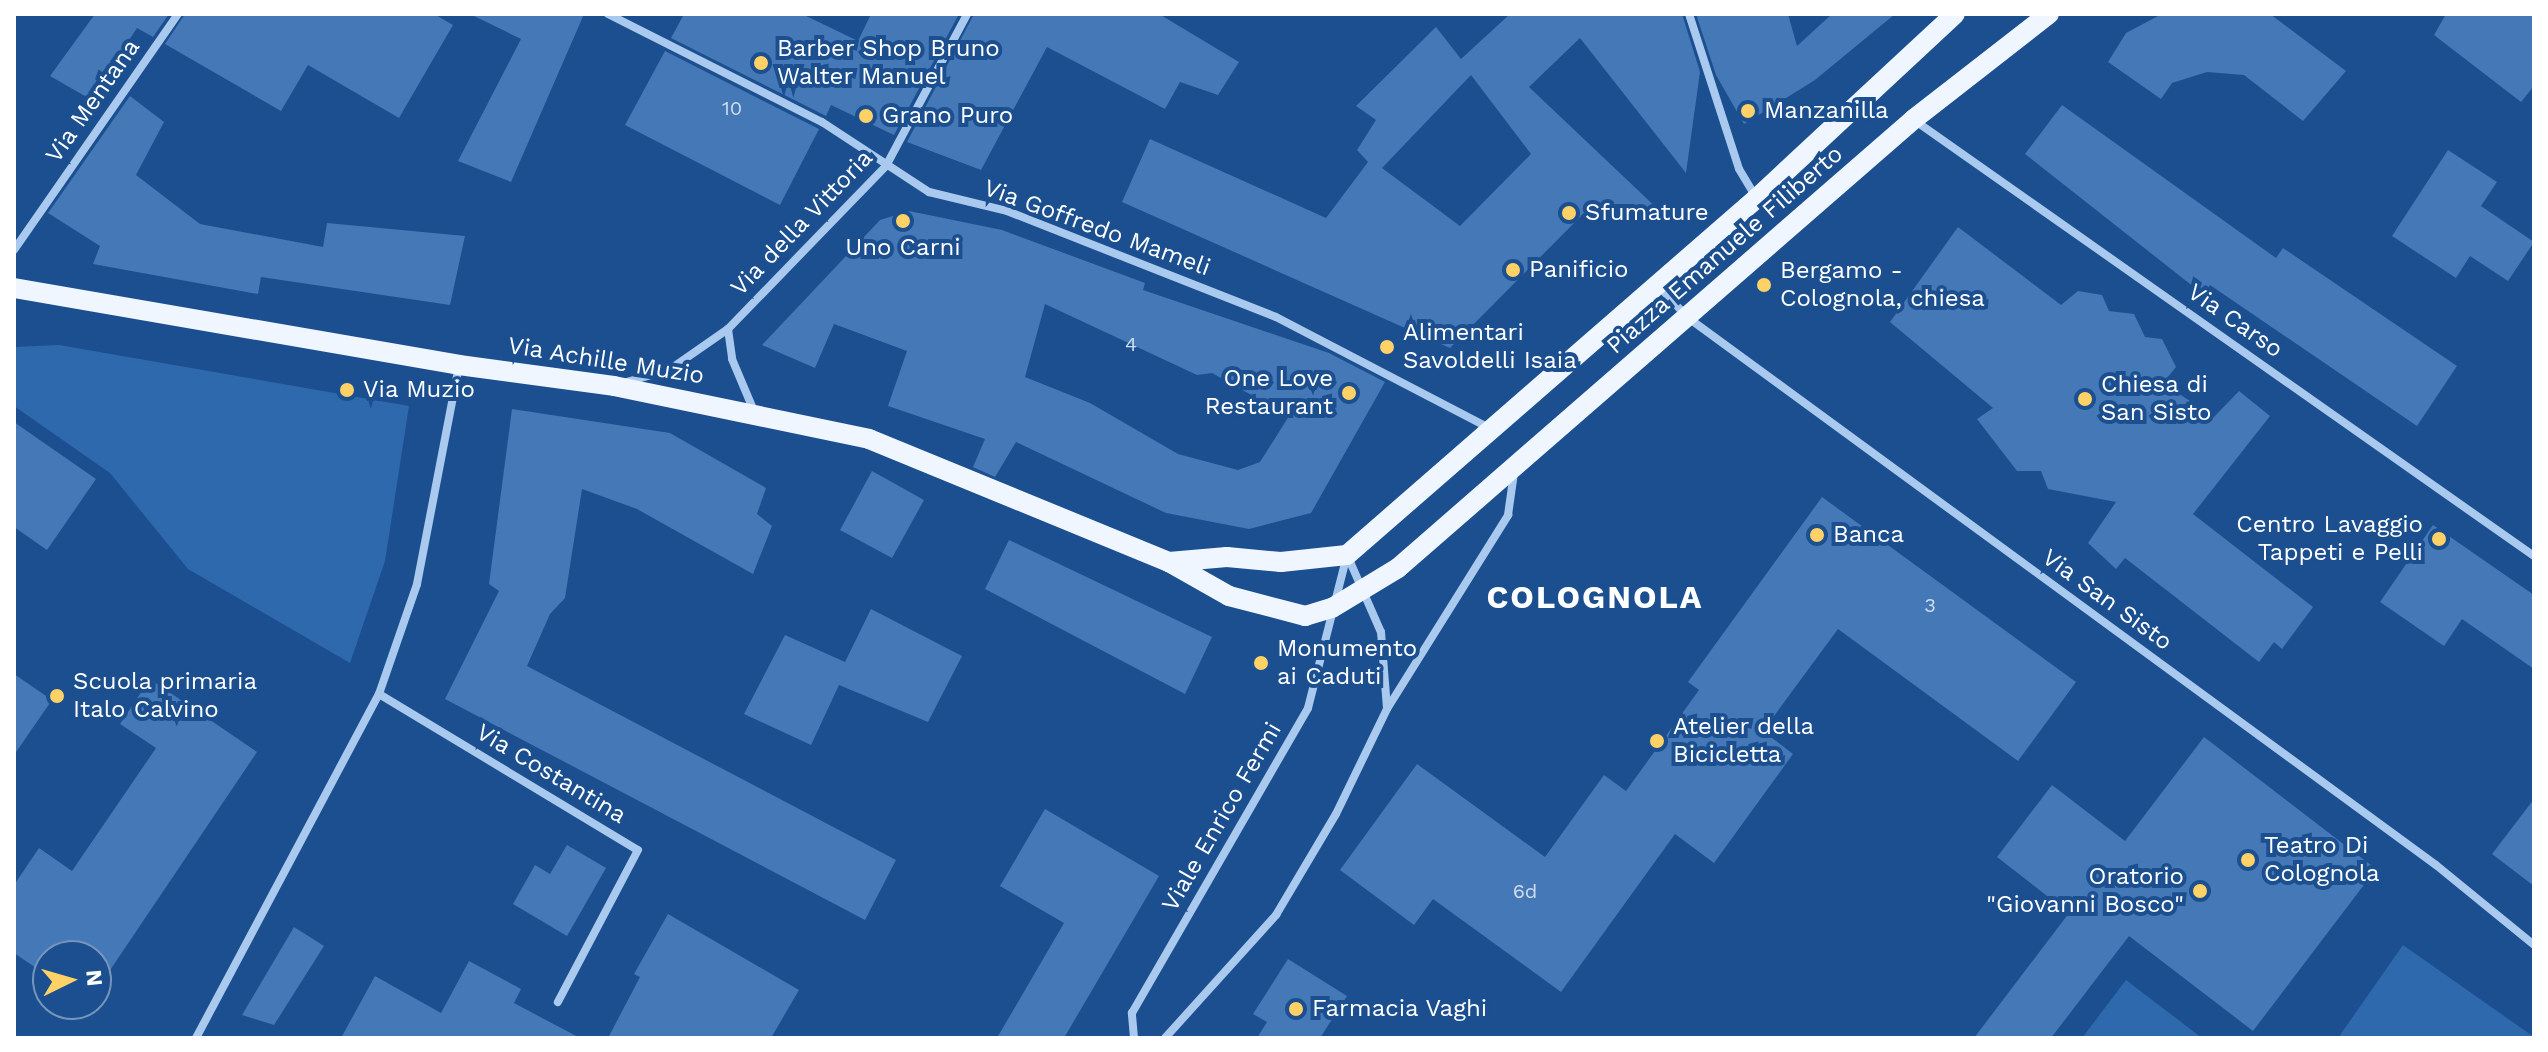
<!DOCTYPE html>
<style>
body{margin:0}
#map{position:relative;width:2548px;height:1052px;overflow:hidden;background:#1b4f8f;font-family:"Work Sans",sans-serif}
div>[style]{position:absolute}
.green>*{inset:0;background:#2e69ad}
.building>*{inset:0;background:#4478b7}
.street>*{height:8px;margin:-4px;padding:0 4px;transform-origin:4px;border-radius:4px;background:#a9c9ee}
.primary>*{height:20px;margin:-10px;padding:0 10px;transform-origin:10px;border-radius:10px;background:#f0f6ff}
.dots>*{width:22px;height:22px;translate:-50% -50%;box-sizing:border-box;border:4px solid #1b4f8f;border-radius:50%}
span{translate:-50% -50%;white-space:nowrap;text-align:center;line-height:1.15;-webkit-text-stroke:8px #1b4f8f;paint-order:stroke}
.number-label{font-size:20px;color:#d0dded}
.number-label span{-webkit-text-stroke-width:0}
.poi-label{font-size:24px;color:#fff}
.left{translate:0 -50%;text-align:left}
.right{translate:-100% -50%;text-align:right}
.street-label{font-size:24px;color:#fff}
.district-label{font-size:32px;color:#fff;font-weight:700;letter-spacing:2px}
.frame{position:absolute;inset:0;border:16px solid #fff;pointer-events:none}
.north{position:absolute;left:32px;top:940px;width:80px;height:80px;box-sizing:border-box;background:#1b4f8f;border:2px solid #7695bc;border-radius:50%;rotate:85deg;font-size:22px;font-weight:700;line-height:32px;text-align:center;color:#fff}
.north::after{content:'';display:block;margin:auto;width:28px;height:36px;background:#ffd166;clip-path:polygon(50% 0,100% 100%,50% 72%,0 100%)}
</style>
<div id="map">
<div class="green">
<i style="clip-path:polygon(59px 345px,409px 406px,385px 561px,350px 663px,188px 569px,110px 473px,14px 406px,14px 347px)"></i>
<i style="clip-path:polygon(2403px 945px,2534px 1037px,2534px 1038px,2338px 1038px)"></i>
<i style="clip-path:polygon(2126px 980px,2202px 1038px,2082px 1038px)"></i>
</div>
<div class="building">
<i style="clip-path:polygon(95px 14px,169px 14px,153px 37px,137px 28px,90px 99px,50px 76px)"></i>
<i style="clip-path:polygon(185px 14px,434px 14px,453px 25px,399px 118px,308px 65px,281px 111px,165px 44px)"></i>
<i style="clip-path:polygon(470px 14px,584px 14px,511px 182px,458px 161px,521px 39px)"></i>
<i style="clip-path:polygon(684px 14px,802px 14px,858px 41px,871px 14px,959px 14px,894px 135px,831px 105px,826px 116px,671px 38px)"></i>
<i style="clip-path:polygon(974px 14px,1159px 14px,1239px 62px,1218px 95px,1180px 82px,1165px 109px,1047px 47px,981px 170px,907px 142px)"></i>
<i style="clip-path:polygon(evenodd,1510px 14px,1682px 14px,1700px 72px,1686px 173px,1580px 38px,1529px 87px,1662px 213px,1591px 206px,1450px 348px,1122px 202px,1150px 139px,1326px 218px,1368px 162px,1357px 150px,1376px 120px,1356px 106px,1436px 27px,1461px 59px,1510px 14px,1471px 75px,1531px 154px,1460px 226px,1382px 168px,1471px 75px)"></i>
<i style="clip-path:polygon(1696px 14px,1788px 14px,1797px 46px,1832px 14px,1895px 14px,1815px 80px,1744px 124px,1716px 75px)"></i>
<i style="clip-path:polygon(2270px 14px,2346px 71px,2303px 121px,2244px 75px,2207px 72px,2172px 83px,2161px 99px,2108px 62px,2126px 33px,2158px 16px)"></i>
<i style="clip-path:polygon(2446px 14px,2534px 14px,2534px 86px,2521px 102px,2434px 35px)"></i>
<i style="clip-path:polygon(665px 51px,819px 129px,780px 205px,625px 125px)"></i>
<i style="clip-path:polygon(130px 96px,164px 122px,136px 175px,200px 224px,323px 247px,327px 223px,465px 236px,450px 305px,261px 277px,258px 294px,93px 264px,100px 246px,48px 213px)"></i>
<i style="clip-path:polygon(2062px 105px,2276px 258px,2283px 248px,2457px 366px,2417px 426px,2210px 285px,2204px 295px,2025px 154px)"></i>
<i style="clip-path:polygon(2448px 150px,2497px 182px,2481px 206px,2534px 242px,2508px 281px,2470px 256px,2456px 278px,2392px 236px)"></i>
<i style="clip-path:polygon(evenodd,909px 211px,1002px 230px,1145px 283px,1143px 290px,1329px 353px,1385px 382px,1311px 513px,1249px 529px,1166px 513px,1016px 442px,995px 477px,973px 467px,985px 439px,888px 406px,907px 351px,834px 324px,815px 368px,762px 345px,880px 220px,909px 211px,1045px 304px,1197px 375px,1212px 373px,1289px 416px,1260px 462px,1238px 470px,1178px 454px,1090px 403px,1025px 377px,1045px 304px)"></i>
<i style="clip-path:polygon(1958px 227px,2061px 305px,2078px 291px,2102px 295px,2109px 311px,2134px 314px,2145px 337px,2162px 339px,2176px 367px,2163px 383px,2214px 417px,2239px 391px,2270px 416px,2193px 514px,2313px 607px,2282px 649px,2274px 642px,2259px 662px,2125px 558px,2116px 569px,2088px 543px,2116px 502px,2048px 489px,2041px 471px,2017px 471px,1977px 419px,1993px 408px,1890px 322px)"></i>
<i style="clip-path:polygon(512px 409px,670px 433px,766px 488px,757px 514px,772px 526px,753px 574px,637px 509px,582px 489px,565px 598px,550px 614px,527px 666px,896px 860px,865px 920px,445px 699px,499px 591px,489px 584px)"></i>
<i style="clip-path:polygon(14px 422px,96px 479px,47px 550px,14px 527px)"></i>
<i style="clip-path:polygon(872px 471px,924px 500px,892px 558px,840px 530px)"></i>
<i style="clip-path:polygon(1822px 497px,2076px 682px,2018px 761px,1838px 629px,1763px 731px,1793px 754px,1714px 863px,1675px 834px,1561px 992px,1433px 899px,1414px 925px,1340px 870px,1417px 764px,1545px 857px,1604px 775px,1626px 791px,1699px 690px,1688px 682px)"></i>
<i style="clip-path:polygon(2433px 525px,2534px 595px,2534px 669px,2462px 619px,2444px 646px,2380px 602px)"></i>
<i style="clip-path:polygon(1009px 540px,1212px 637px,1185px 694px,985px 589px)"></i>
<i style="clip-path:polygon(871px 609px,962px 656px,928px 722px,839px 685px,811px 745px,744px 714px,785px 635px,845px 662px)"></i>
<i style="clip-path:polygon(14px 674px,52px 700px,14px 755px)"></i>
<i style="clip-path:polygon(150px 679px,257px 752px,96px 991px,96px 956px,48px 956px,48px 976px,14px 953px,14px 885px,39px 848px,72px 871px,156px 748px,120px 724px)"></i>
<i style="clip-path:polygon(2204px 737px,2376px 869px,2253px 1031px,2129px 936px,2051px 1038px,1974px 1038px,2069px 913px,1997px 857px,2052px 785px,2125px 841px)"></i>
<i style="clip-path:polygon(2534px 799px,2534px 886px,2492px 854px)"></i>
<i style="clip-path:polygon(1045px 809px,1159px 876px,1064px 1038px,997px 1038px,1064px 923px,1000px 886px)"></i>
<i style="clip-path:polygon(567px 845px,606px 868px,567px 936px,513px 904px,535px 865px,550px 874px)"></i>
<i style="clip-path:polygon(668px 914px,799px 990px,771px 1038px,608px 1038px,640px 977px,634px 974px)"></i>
<i style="clip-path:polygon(294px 927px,324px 946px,274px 1025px,242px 1015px)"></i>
<i style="clip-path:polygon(1288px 959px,1347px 996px,1320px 1038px,1257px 1038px,1267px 1022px,1253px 1014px)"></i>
<i style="clip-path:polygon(469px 961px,521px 989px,514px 1003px,580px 1038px,341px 1038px,375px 976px,441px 1013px)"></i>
</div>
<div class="street">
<i style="left:608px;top:14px;width:240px;rotate:26.8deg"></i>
<i style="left:822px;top:122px;width:128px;rotate:33.2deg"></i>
<i style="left:929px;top:192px;width:80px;rotate:13.7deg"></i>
<i style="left:1007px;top:211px;width:289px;rotate:21.5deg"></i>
<i style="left:1276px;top:317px;width:242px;rotate:27.5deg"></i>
<i style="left:1689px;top:14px;width:163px;rotate:72.1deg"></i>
<i style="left:1739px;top:169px;width:33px;rotate:59deg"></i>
<i style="left:1914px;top:120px;width:758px;rotate:35.12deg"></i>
<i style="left:14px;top:250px;width:287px;rotate:-55.2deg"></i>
<i style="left:1658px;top:285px;width:43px;rotate:47.8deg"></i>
<i style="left:1687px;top:317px;width:928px;rotate:36.19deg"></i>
<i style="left:2436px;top:865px;width:127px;rotate:39.2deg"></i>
<i style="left:728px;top:329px;width:30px;rotate:82deg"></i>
<i style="left:732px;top:359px;width:56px;rotate:67.1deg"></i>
<i style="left:623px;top:383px;width:48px;rotate:-15.8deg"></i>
<i style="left:669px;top:370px;width:72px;rotate:-34.8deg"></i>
<i style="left:728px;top:329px;width:227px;rotate:-45.9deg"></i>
<i style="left:886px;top:166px;width:172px;rotate:-61.9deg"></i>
<i style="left:1348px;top:557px;width:82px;rotate:66.3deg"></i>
<i style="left:1381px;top:632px;width:76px;rotate:85.5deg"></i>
<i style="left:379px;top:694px;width:302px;rotate:31.1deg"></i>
<i style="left:638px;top:850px;width:172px;rotate:117.8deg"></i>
<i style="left:196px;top:1038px;width:390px;rotate:-62deg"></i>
<i style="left:379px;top:694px;width:116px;rotate:-70.9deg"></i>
<i style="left:417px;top:584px;width:222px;rotate:-79.1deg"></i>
<i style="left:1134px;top:1038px;width:25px;rotate:-95deg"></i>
<i style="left:1132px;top:1013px;width:352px;rotate:-60deg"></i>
<i style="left:1308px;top:708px;width:158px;rotate:-75.7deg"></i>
<i style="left:1165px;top:1038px;width:166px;rotate:-47.9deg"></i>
<i style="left:1276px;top:915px;width:117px;rotate:-59.3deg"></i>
<i style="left:1336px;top:814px;width:117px;rotate:-64.1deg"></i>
<i style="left:1387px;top:709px;width:229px;rotate:-58deg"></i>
<i style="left:1508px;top:515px;width:42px;rotate:-81.9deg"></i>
</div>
<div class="primary">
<i style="left:14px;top:288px;width:452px;rotate:9.8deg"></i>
<i style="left:459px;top:365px;width:156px;rotate:7.7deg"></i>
<i style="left:614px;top:386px;width:260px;rotate:11.7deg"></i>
<i style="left:869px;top:439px;width:324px;rotate:22.3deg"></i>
<i style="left:1169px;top:562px;width:69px;rotate:29.5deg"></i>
<i style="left:1229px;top:596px;width:79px;rotate:14.7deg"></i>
<i style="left:1305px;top:616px;width:28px;rotate:-17deg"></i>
<i style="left:1332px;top:608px;width:77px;rotate:-31.2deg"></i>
<i style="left:1398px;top:568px;width:684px;rotate:-41.03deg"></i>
<i style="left:1914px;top:119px;width:171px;rotate:-37.9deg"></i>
<i style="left:1169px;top:562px;width:58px;rotate:-4.9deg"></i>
<i style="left:1227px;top:557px;width:54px;rotate:5.3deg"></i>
<i style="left:1281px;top:562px;width:66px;rotate:-6.1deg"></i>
<i style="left:1347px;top:555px;width:544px;rotate:-41.05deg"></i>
<i style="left:1757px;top:198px;width:270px;rotate:-42.9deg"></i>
</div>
<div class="dots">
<i style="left:761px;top:63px;background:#ffd166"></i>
<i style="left:1748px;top:111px;background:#ffd166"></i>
<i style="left:866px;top:116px;background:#ffd166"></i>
<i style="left:1569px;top:213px;background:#ffd166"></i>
<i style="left:903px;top:221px;background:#ffd166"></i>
<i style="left:1513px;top:270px;background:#ffd166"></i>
<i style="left:1764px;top:285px;background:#ffd166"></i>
<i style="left:1387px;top:347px;background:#ffd166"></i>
<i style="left:347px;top:390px;background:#ffd166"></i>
<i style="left:1349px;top:393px;background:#ffd166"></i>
<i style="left:2085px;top:399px;background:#ffd166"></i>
<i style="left:1817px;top:535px;background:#ffd166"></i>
<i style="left:2439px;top:539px;background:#ffd166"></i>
<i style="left:1261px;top:663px;background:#ffd166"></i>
<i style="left:57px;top:696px;background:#ffd166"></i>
<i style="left:1657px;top:741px;background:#ffd166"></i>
<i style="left:2248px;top:860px;background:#ffd166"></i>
<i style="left:2200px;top:891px;background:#ffd166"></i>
<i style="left:1296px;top:1009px;background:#ffd166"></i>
</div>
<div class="number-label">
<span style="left:732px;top:108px">10</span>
<span style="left:1131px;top:344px">4</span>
<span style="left:1930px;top:605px">3</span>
<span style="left:1525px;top:891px">6d</span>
</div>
<div class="poi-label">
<span class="left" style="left:777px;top:63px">Barber Shop Bruno<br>Walter Manuel</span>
<span class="left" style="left:1764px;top:111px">Manzanilla</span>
<span class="left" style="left:882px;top:116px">Grano Puro</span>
<span class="left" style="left:1585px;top:213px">Sfumature</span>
<span style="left:903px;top:248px">Uno Carni</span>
<span class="left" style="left:1529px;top:270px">Panificio</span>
<span class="left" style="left:1780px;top:285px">Bergamo -<br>Colognola, chiesa</span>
<span class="left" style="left:1403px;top:347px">Alimentari<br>Savoldelli Isaia</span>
<span class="right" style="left:1333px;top:393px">One Love<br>Restaurant</span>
<span class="left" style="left:2101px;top:399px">Chiesa di<br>San Sisto</span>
<span class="left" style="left:363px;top:390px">Via Muzio</span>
<span class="right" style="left:2423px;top:539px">Centro Lavaggio<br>Tappeti e Pelli</span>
<span class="left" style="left:1833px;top:535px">Banca</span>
<span class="left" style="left:1277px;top:663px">Monumento<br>ai Caduti</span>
<span class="left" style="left:73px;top:696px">Scuola primaria<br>Italo Calvino</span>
<span class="left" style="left:1673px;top:741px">Atelier della<br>Bicicletta</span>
<span class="left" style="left:2264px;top:860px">Teatro Di<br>Colognola</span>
<span class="right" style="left:2184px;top:891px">Oratorio<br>"Giovanni Bosco"</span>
<span class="left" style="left:1312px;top:1009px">Farmacia Vaghi</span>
</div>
<div class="street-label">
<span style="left:93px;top:101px;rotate:-55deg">Via Mentana</span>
<span style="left:802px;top:223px;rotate:-46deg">Via della Vittoria</span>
<span style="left:1097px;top:228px;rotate:20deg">Via Goffredo Mameli</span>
<span style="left:1725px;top:250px;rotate:-41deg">Piazza Emanuele Filiberto</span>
<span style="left:2235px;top:321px;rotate:35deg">Via Carso</span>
<span style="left:606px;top:361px;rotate:9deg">Via Achille Muzio</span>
<span style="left:2107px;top:600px;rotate:36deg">Via San Sisto</span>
<span style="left:551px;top:774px;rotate:31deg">Via Costantina</span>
<span style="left:1222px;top:817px;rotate:-60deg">Viale Enrico Fermi</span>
</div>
<div class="district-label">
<span style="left:1595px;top:597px">COLOGNOLA</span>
</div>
<div class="frame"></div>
<div class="north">N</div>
</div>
